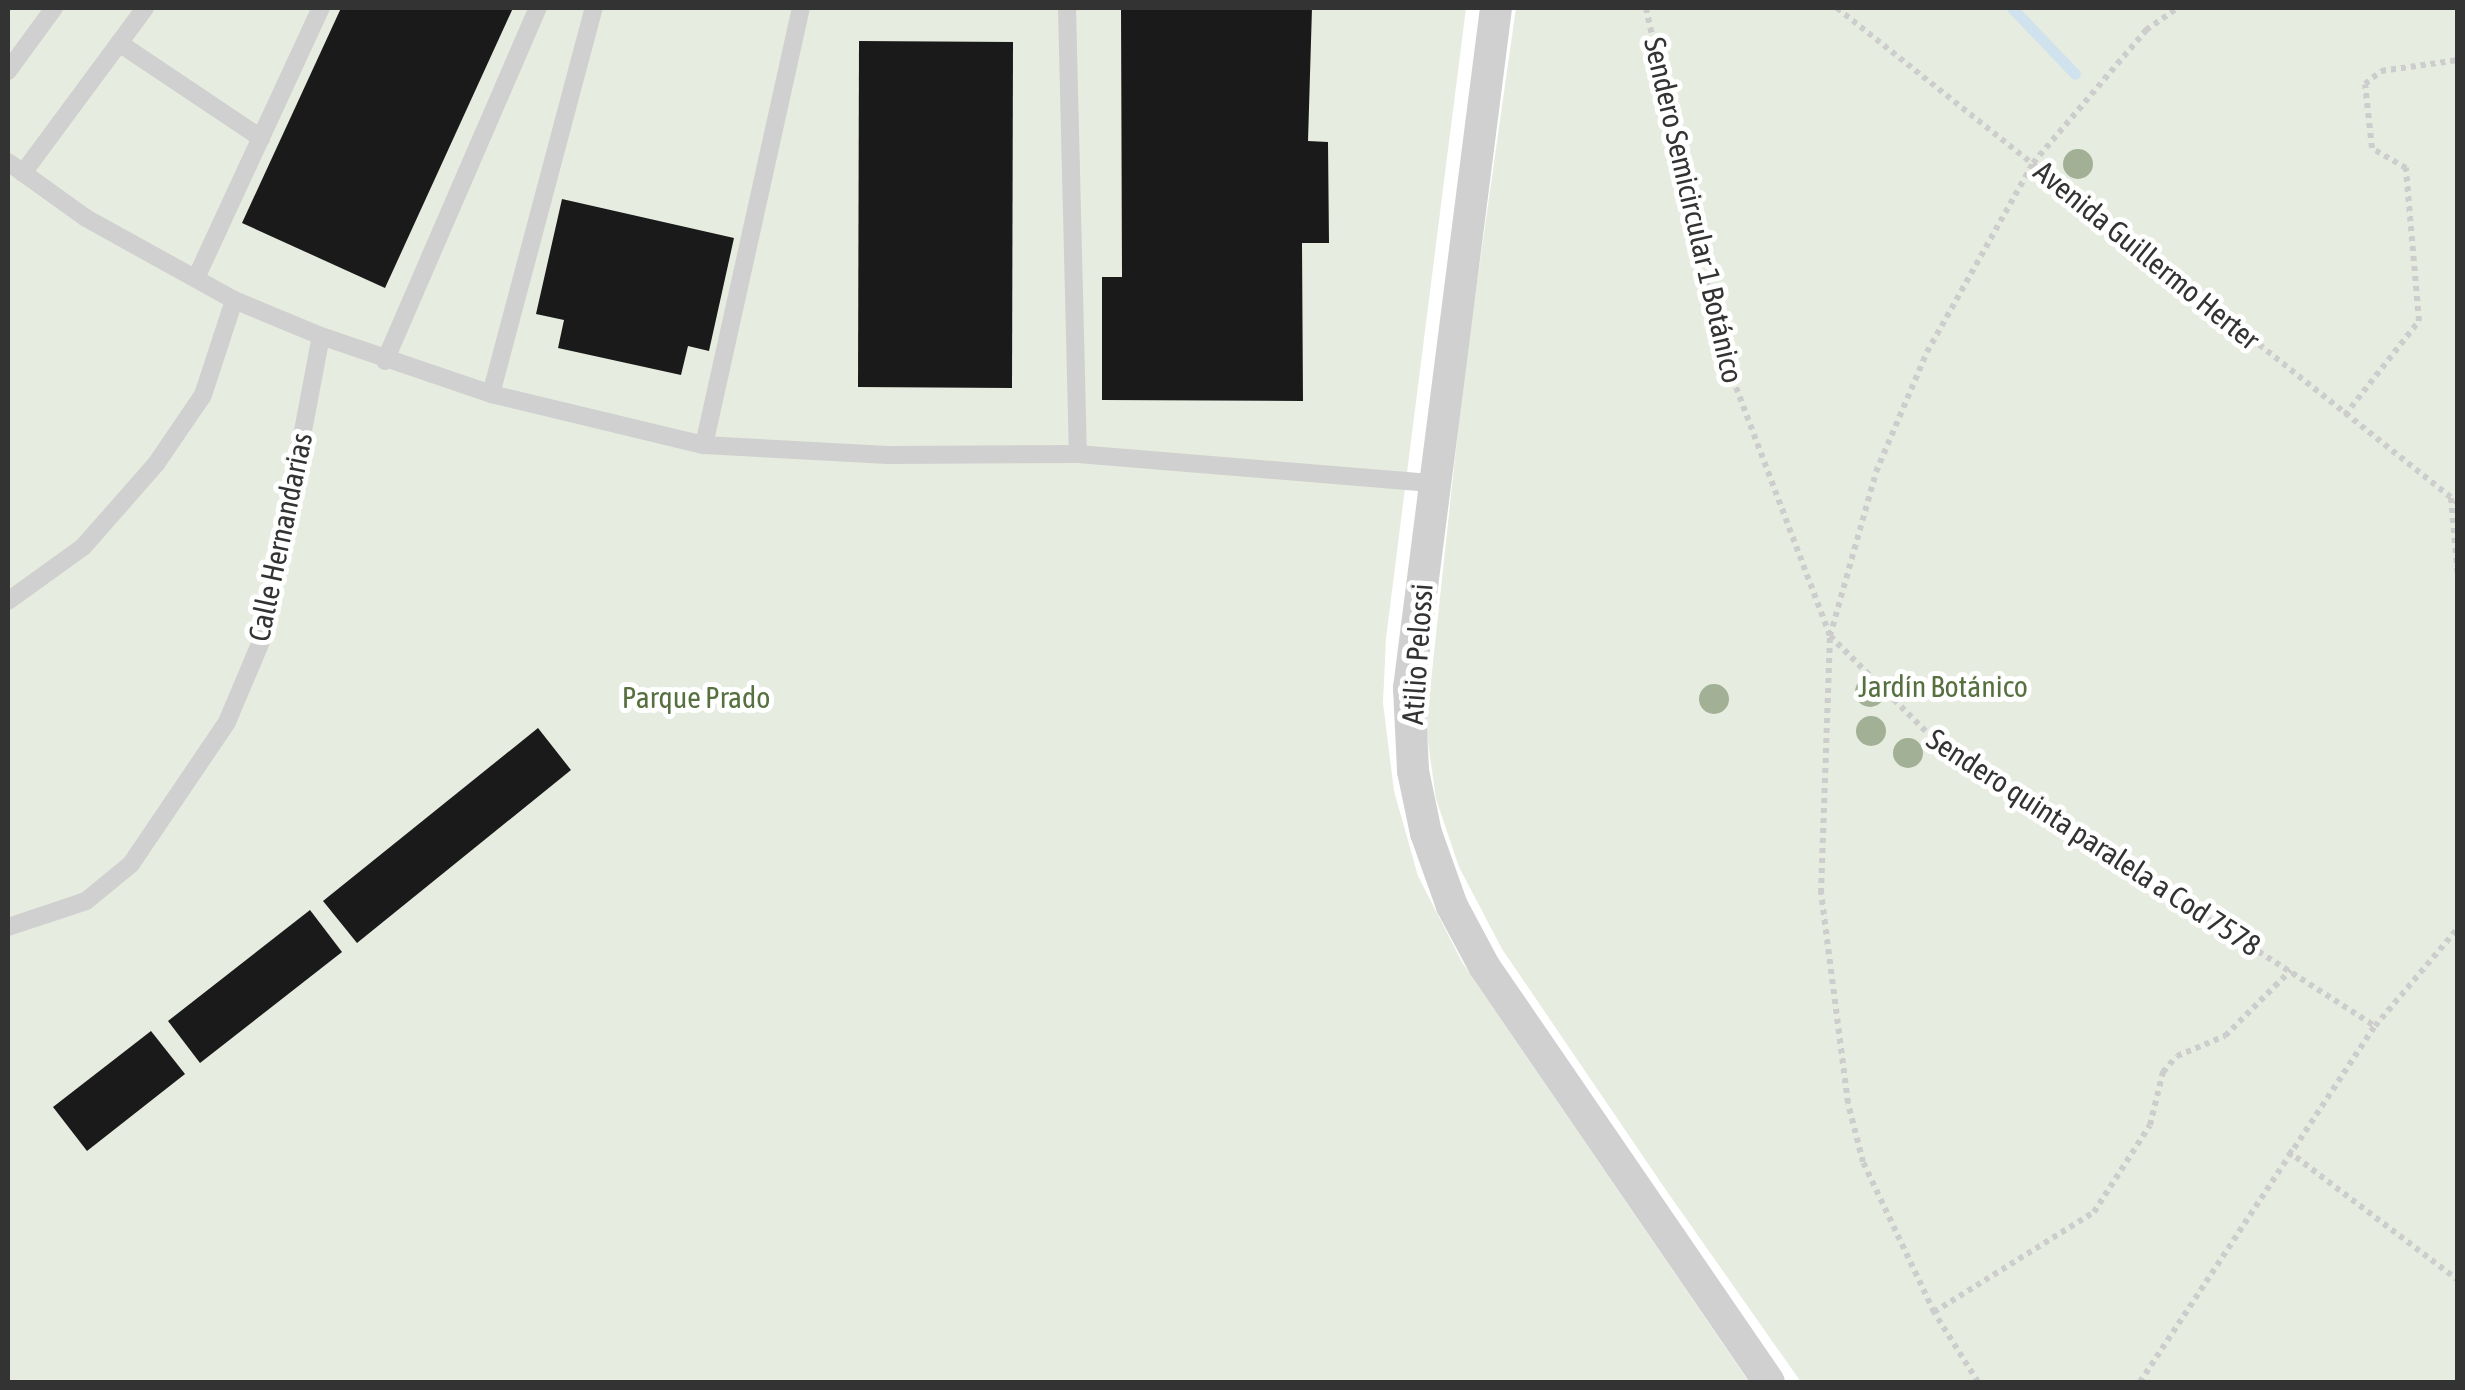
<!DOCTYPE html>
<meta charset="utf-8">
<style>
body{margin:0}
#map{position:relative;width:2465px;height:1390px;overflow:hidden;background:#fff;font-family:"Asap Condensed",sans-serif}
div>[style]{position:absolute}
.green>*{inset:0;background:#e6ecdf}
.stream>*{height:11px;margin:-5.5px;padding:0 5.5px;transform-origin:5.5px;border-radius:5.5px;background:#cfe2ee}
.building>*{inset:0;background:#1a1a1a}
.path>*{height:6px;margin-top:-3px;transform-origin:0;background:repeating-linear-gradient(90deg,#cdcdcd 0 5px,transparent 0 10px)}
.service>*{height:18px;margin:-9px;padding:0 9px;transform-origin:9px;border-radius:9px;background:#d0d0d0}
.minor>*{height:32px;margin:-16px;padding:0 16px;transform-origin:16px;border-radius:16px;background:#d0d0d0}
.trees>*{width:30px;height:30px;margin:-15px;border-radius:50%;background:#a2b095}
span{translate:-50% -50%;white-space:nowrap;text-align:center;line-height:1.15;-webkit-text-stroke:10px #fff;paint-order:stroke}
.street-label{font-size:30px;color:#333}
.park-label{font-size:30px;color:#56703f}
.frame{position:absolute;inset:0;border:10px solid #333;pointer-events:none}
</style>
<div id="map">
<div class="green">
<i style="clip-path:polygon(8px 8px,1466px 8px,1386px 638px,1383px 703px,1394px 791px,1418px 876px,1462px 962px,1749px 1382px,8px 1382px)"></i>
<i style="clip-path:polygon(1516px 8px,2457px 8px,2457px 1382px,1801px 1382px,1668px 1193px,1502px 949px,1459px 867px,1436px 799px,1426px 728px,1464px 374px)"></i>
</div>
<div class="stream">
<i style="left:2012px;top:8px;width:91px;rotate:46.3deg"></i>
</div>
<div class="building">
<i style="clip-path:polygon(341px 8px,513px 8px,385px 288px,242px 223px)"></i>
<i style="clip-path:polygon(1121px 8px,1312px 8px,1308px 141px,1328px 142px,1329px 243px,1302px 243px,1303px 401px,1102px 400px,1102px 277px,1122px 277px)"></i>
<i style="clip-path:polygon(859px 41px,1013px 42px,1012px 388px,858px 387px)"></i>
<i style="clip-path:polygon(562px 199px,734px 238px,709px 351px,688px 346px,681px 375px,558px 348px,564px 320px,536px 314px)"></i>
<i style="clip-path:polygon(538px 728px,571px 770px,357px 943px,323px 901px)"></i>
<i style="clip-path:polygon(310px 910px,342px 952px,200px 1063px,168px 1021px)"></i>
<i style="clip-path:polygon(151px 1031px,185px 1074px,87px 1151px,53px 1107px)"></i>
</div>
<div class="path">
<i style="left:1646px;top:8px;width:350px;rotate:77.5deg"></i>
<i style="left:1722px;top:350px;width:306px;rotate:69.3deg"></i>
<i style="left:1830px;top:636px;width:165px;rotate:44.8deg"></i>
<i style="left:1947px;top:752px;width:508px;rotate:32.63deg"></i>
<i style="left:1837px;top:8px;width:794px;rotate:38.56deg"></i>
<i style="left:2345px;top:415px;width:120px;rotate:-51.8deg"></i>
<i style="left:2419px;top:321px;width:154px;rotate:-94.9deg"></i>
<i style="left:2406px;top:168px;width:39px;rotate:-150deg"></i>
<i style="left:2372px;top:148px;width:64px;rotate:-96.2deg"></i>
<i style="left:2365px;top:84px;width:21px;rotate:-39deg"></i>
<i style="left:2381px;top:71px;width:78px;rotate:-8.1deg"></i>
<i style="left:2451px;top:498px;width:79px;rotate:84.9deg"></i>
<i style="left:2288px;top:1151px;width:213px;rotate:37.2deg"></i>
<i style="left:1934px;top:1312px;width:189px;rotate:-32deg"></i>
<i style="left:2094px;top:1212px;width:103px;rotate:-57.2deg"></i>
<i style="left:2150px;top:1125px;width:55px;rotate:-76.2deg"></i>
<i style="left:2163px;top:1072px;width:21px;rotate:-49deg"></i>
<i style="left:2177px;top:1056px;width:52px;rotate:-22.6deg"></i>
<i style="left:2225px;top:1036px;width:93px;rotate:-45deg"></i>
<i style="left:1978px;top:1382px;width:83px;rotate:-122.2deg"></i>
<i style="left:1934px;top:1312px;width:166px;rotate:-115.3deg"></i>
<i style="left:1863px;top:1162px;width:61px;rotate:-104.3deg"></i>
<i style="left:1848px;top:1103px;width:212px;rotate:-97.3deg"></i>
<i style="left:1821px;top:893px;width:257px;rotate:-88deg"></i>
<i style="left:1830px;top:636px;width:170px;rotate:-74.3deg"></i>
<i style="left:1876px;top:472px;width:130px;rotate:-67deg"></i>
<i style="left:1927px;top:352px;width:217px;rotate:-60.7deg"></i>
<i style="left:2033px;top:163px;width:175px;rotate:-49.6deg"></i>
<i style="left:2146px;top:30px;width:39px;rotate:-35deg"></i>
<i style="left:2140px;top:1382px;width:427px;rotate:-56.6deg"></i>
<i style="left:2375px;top:1026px;width:128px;rotate:-49.7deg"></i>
</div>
<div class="service">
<i style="left:1067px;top:8px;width:446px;rotate:88.6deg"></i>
<i style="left:119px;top:43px;width:171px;rotate:33.8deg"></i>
<i style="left:8px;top:71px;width:78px;rotate:-53.9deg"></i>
<i style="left:8px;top:162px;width:96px;rotate:35.7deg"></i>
<i style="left:86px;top:218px;width:169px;rotate:29deg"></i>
<i style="left:234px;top:300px;width:94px;rotate:22.5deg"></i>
<i style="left:321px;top:336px;width:180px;rotate:18.8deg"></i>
<i style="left:491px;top:394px;width:219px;rotate:13.5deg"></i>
<i style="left:704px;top:445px;width:184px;rotate:3.1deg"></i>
<i style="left:888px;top:455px;width:190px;rotate:-0.3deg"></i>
<i style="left:1078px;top:454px;width:357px;rotate:4.7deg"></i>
<i style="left:23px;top:173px;width:205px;rotate:-53.5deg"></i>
<i style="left:196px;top:278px;width:298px;rotate:-65.2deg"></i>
<i style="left:385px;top:361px;width:385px;rotate:-66.6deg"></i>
<i style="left:491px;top:394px;width:400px;rotate:-75.1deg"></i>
<i style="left:704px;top:445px;width:448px;rotate:-77.5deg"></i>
<i style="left:8px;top:601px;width:92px;rotate:-35.8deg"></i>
<i style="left:83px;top:547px;width:111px;rotate:-48.7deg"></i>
<i style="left:156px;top:464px;width:83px;rotate:-55.7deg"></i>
<i style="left:203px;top:395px;width:100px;rotate:-71.9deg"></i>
<i style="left:8px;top:927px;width:82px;rotate:-18.4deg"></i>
<i style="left:86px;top:901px;width:58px;rotate:-39.4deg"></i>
<i style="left:131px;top:864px;width:171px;rotate:-55.9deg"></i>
<i style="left:227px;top:722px;width:98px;rotate:-67.1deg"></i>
<i style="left:265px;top:632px;width:301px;rotate:-79.3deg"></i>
</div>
<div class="minor">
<i style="left:1496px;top:8px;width:686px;rotate:97.29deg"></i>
<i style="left:1409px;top:688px;width:83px;rotate:87.2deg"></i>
<i style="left:1413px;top:771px;width:63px;rotate:78.2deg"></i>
<i style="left:1426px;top:833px;width:77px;rotate:70.4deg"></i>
<i style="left:1452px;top:906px;width:68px;rotate:61.9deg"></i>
<i style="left:1484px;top:966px;width:504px;rotate:55.59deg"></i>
</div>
<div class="trees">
<i style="left:2078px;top:164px"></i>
<i style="left:1870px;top:692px"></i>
<i style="left:1714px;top:699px"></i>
<i style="left:1871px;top:731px"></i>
<i style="left:1908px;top:753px"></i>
</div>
<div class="street-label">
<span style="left:1694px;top:210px;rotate:77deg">Sendero Semicircular 1 Botánico</span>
<span style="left:2147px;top:255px;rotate:39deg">Avenida Guillermo Herter</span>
<span style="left:280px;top:537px;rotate:-78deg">Calle Hernandarias</span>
<span style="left:1417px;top:654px;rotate:-86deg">Atilio Pelossi</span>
<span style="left:2094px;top:842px;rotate:33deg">Sendero quinta paralela a Cod 7578</span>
</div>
<div class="park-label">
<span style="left:1943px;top:686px">Jardín Botánico</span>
<span style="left:696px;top:697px">Parque Prado</span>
</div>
<div class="frame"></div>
</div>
